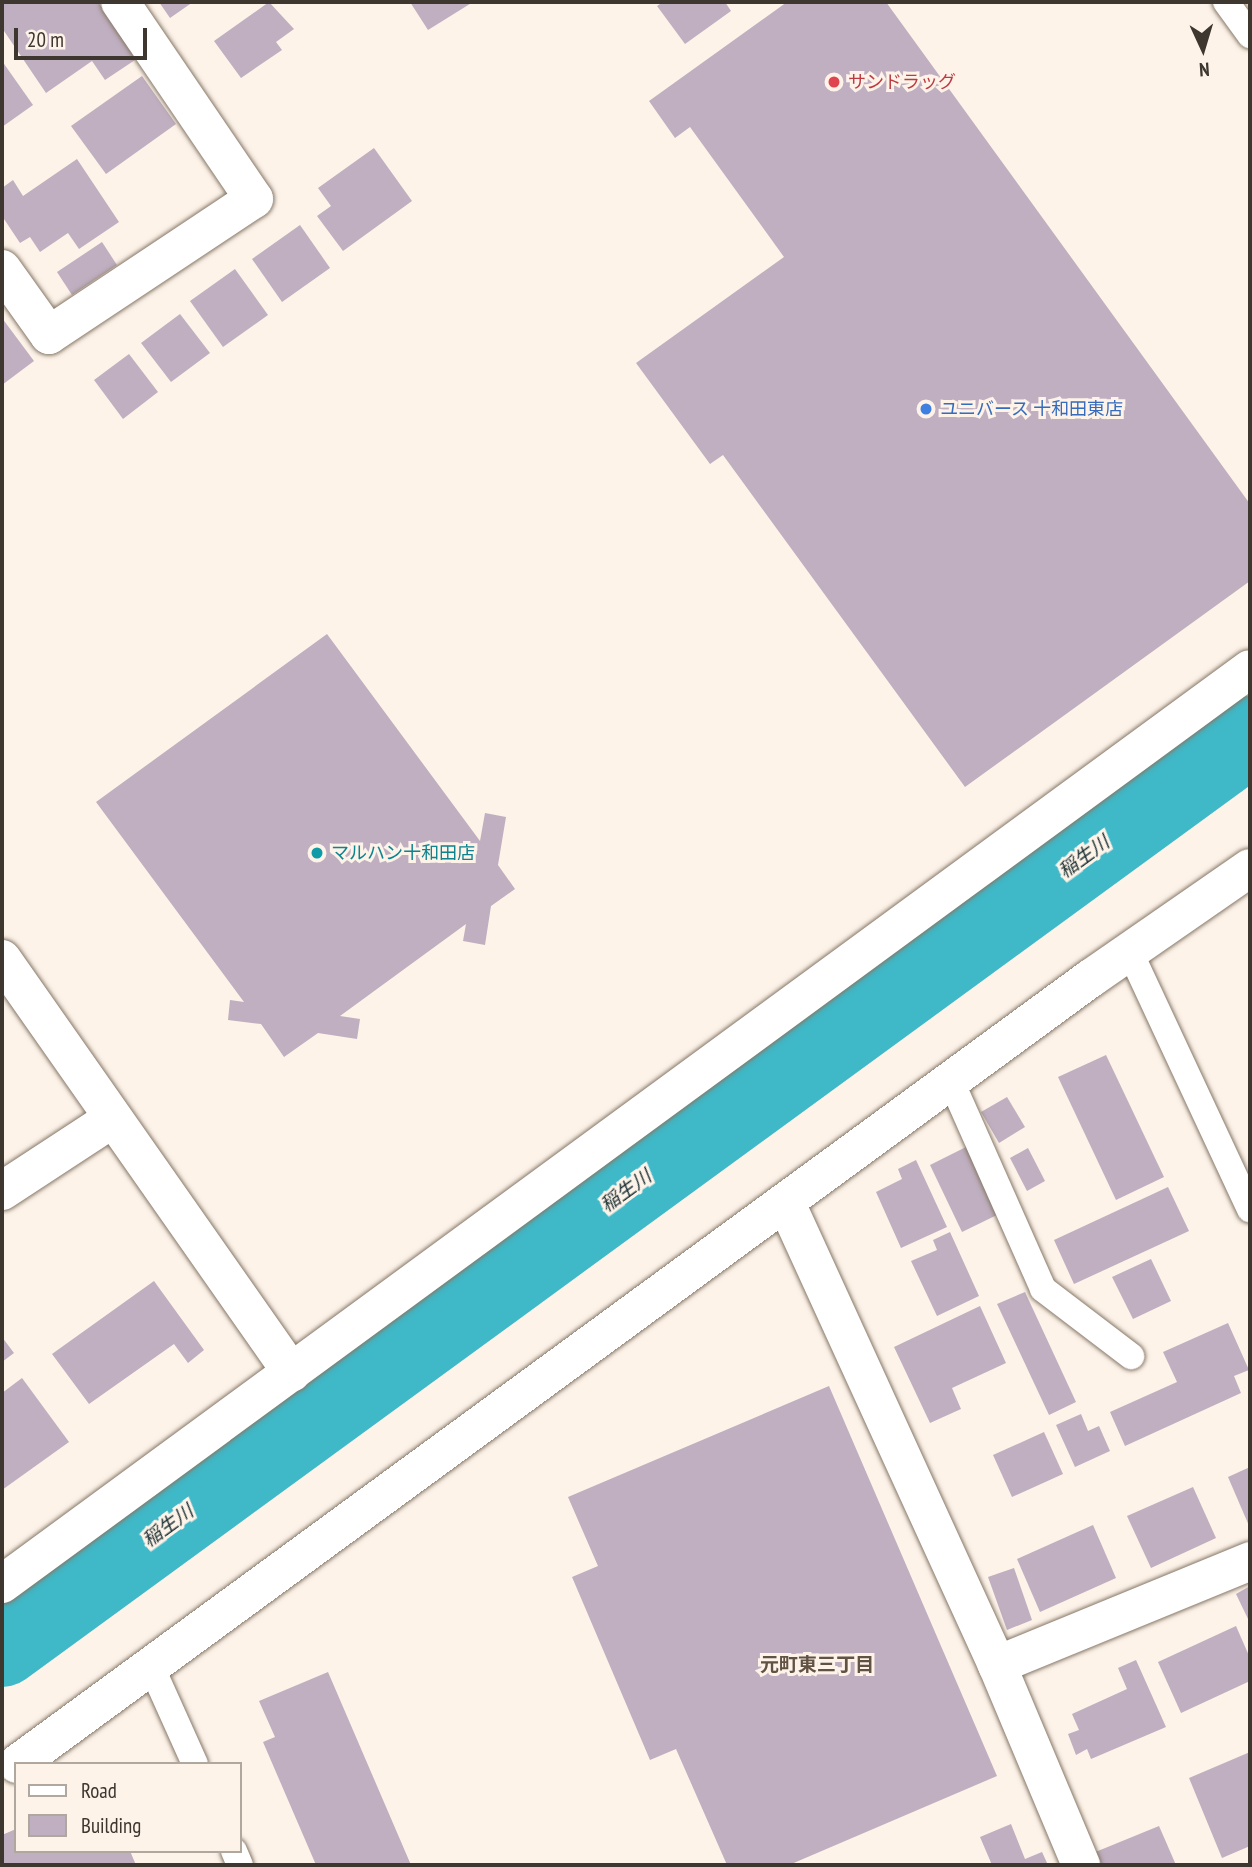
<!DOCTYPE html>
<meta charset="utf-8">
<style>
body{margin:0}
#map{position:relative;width:1252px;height:1867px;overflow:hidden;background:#fdf3e9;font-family:"PT Sans Narrow","Noto Sans JP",sans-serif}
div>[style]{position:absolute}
.river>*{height:80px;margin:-40px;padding:0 40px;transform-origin:40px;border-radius:40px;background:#3fb8c7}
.building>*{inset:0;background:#bfafc0}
.roads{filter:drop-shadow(0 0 2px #867767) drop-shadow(0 0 2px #867767)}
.service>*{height:26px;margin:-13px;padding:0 13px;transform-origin:13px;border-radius:13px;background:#fff}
.minor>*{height:38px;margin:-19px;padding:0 19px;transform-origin:19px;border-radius:19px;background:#fff}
.tertiary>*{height:38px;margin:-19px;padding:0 19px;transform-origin:19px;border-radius:19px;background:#fff}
.dots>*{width:19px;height:19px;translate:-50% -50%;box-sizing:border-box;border:4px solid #fdf3e9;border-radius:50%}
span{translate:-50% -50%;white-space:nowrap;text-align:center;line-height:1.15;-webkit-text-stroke:6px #fdf3e9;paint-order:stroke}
.health-label{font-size:18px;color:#be3a42}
.left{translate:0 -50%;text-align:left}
.shop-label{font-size:18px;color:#366cbe}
.culture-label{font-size:18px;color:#0d838f}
.water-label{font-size:19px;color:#1b3033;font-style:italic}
.neighbourhood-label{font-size:19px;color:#615244;font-weight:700}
.frame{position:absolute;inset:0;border:4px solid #3d3730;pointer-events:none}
.legend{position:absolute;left:14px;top:1762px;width:228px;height:91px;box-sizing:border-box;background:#fdf3e9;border:2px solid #b0a89f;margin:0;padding:9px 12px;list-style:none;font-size:21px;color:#3d3730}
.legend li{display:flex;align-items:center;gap:14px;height:35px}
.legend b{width:35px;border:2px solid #b0a89f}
.north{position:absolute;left:1168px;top:14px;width:70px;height:70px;-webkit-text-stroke:5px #fdf3e9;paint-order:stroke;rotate:176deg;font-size:19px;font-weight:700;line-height:28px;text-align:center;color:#3d3730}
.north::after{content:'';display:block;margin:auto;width:24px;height:32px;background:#3d3730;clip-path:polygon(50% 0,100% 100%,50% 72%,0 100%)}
.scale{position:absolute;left:14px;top:28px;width:133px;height:32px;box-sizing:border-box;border:4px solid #3d3730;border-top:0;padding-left:9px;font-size:21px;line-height:24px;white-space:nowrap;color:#3d3730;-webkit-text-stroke:5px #fdf3e9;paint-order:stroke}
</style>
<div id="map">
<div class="river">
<i style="left:2px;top:1647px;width:1545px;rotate:-36.13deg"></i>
</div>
<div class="building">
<i style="clip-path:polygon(2px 2px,98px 2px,138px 58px,105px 80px,92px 61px,46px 93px,2px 28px)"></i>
<i style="clip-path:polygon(159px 2px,193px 2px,170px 18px)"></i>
<i style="clip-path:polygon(269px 2px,294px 29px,276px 42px,282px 50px,241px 78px,214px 41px)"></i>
<i style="clip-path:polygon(410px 2px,473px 2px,428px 30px)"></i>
<i style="clip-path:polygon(663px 2px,725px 2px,731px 11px,685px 44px,657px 6px)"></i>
<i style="clip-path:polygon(787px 2px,886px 2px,1250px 504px,1250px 581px,965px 787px,723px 455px,710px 464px,636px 363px,784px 257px,690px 127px,675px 138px,649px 101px)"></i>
<i style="clip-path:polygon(2px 61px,33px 105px,2px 127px)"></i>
<i style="clip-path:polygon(142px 76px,176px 124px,106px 174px,71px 126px)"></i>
<i style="clip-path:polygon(374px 148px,412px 201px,343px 251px,317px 216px,331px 206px,318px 188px)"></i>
<i style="clip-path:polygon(77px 159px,119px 222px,79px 249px,68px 233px,40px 252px,30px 237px,20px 243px,2px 216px,2px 188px,13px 180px,23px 196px)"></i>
<i style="clip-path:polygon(300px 225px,330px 268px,282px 302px,252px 259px)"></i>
<i style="clip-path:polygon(102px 242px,117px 265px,72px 295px,57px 272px)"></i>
<i style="clip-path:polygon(235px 269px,268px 315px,223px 347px,190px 301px)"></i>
<i style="clip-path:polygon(180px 314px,210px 353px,171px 382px,141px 343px)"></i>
<i style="clip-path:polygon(2px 318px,34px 361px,2px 385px)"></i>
<i style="clip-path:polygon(129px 354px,158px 392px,123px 419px,94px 380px)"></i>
<i style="clip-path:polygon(327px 634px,480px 841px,485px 813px,506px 817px,498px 865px,515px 889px,491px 906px,485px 945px,463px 941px,466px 924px,340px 1016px,360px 1019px,357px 1039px,318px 1033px,284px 1057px,261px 1024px,228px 1020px,230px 1000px,244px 1002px,96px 802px)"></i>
<i style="clip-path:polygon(1106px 1055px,1164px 1177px,1116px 1200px,1058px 1077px)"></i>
<i style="clip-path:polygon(1007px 1097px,1025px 1127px,999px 1143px,981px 1112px)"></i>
<i style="clip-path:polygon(968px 1146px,1001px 1213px,962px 1232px,930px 1165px)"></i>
<i style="clip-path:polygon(1028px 1148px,1045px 1181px,1027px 1191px,1010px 1158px)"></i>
<i style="clip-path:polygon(916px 1160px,947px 1227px,901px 1248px,876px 1192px,902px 1179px,898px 1169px)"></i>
<i style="clip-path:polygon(1168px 1187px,1189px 1231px,1074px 1284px,1054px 1240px)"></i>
<i style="clip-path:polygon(950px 1232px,979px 1296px,937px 1316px,911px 1261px,937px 1250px,933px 1240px)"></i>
<i style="clip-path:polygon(1151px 1259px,1171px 1301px,1133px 1319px,1112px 1277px)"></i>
<i style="clip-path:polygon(154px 1281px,204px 1350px,188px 1363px,174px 1344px,89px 1404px,52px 1354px)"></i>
<i style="clip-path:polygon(1025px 1292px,1076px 1402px,1049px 1415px,997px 1304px)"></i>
<i style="clip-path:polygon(980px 1306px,1006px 1363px,952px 1388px,961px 1409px,930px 1423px,894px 1347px)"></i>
<i style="clip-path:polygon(1228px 1323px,1249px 1370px,1234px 1376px,1241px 1393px,1125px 1446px,1110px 1412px,1177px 1382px,1163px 1352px)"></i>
<i style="clip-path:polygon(2px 1337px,14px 1353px,2px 1362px)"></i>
<i style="clip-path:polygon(22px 1378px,69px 1442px,2px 1490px,2px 1393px)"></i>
<i style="clip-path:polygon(829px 1386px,997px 1776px,789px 1865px,727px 1865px,676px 1749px,650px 1760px,572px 1577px,598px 1566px,568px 1497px)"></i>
<i style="clip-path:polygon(1081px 1414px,1088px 1431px,1099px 1426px,1110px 1451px,1075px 1467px,1056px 1425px)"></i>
<i style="clip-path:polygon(1044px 1432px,1063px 1474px,1012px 1497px,993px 1455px)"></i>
<i style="clip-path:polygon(1250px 1467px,1250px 1528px,1228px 1477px)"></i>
<i style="clip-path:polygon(1193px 1487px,1216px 1538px,1151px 1568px,1127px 1516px)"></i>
<i style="clip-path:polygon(1093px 1525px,1116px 1578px,1040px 1612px,1017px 1559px)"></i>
<i style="clip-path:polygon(1014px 1568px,1032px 1620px,1007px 1630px,988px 1577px)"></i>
<i style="clip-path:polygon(1250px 1586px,1250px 1623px,1236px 1594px)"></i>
<i style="clip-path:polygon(1236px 1626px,1250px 1658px,1250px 1681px,1181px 1713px,1158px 1662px)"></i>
<i style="clip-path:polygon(1136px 1660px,1166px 1727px,1091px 1759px,1087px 1749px,1076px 1755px,1068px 1734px,1079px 1730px,1072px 1714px,1127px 1689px,1118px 1668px)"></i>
<i style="clip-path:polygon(328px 1672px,411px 1865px,316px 1865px,263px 1742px,275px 1737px,259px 1701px)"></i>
<i style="clip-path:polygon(1250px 1752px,1250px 1846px,1222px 1858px,1189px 1778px)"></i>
<i style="clip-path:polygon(1011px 1824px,1025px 1859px,1042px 1852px,1048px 1865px,992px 1865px,980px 1837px)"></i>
<i style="clip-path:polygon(1159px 1826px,1176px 1865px,1098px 1865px,1093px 1853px)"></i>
<i style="clip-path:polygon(16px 1829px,16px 1851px,130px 1851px,136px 1865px,2px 1865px,2px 1835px)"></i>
</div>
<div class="roads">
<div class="service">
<i style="left:1226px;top:2px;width:41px;rotate:54deg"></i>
<i style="left:1130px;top:952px;width:284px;rotate:65deg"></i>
<i style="left:951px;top:1081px;width:227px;rotate:66.1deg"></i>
<i style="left:1043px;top:1289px;width:111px;rotate:37.3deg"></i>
<i style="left:151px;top:1666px;width:107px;rotate:65.8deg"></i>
<i style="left:234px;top:1851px;width:15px;rotate:67deg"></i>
</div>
<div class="minor">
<i style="left:2px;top:269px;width:81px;rotate:54.5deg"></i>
<i style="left:49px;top:335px;width:246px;rotate:-33.6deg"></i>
<i style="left:254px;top:199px;width:238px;rotate:-124.2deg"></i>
<i style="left:2px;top:959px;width:505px;rotate:54.99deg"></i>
<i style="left:2px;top:1191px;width:131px;rotate:-33.2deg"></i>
<i style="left:786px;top:1203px;width:508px;rotate:65.45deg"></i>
<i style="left:997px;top:1665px;width:217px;rotate:67.2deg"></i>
<i style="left:2px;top:1584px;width:1547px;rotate:-36.25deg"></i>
<i style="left:997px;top:1665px;width:274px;rotate:-22.3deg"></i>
</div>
<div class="tertiary">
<i style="left:17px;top:1764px;width:1331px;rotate:-36.2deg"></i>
<i style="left:1091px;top:978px;width:193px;rotate:-34.7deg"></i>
</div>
</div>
<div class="dots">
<i style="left:834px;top:82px;background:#e0444e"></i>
<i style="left:926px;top:409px;background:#3f7fe0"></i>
<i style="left:317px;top:853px;background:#0f9aa8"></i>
</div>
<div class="health-label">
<span class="left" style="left:848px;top:82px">サンドラッグ</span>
</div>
<div class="shop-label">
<span class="left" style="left:940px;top:409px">ユニバース 十和田東店</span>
</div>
<div class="culture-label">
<span class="left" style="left:331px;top:853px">マルハン十和田店</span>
</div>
<div class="water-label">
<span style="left:1084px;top:857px;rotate:-36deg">稲生川</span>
<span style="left:626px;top:1191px;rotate:-36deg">稲生川</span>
<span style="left:168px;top:1526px;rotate:-36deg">稲生川</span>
</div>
<div class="neighbourhood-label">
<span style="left:817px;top:1665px">元町東三丁目</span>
</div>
<div class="frame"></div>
<ul class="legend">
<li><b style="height:9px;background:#fff"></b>Road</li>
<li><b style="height:19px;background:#bfafc0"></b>Building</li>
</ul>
<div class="north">N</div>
<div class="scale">20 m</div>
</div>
